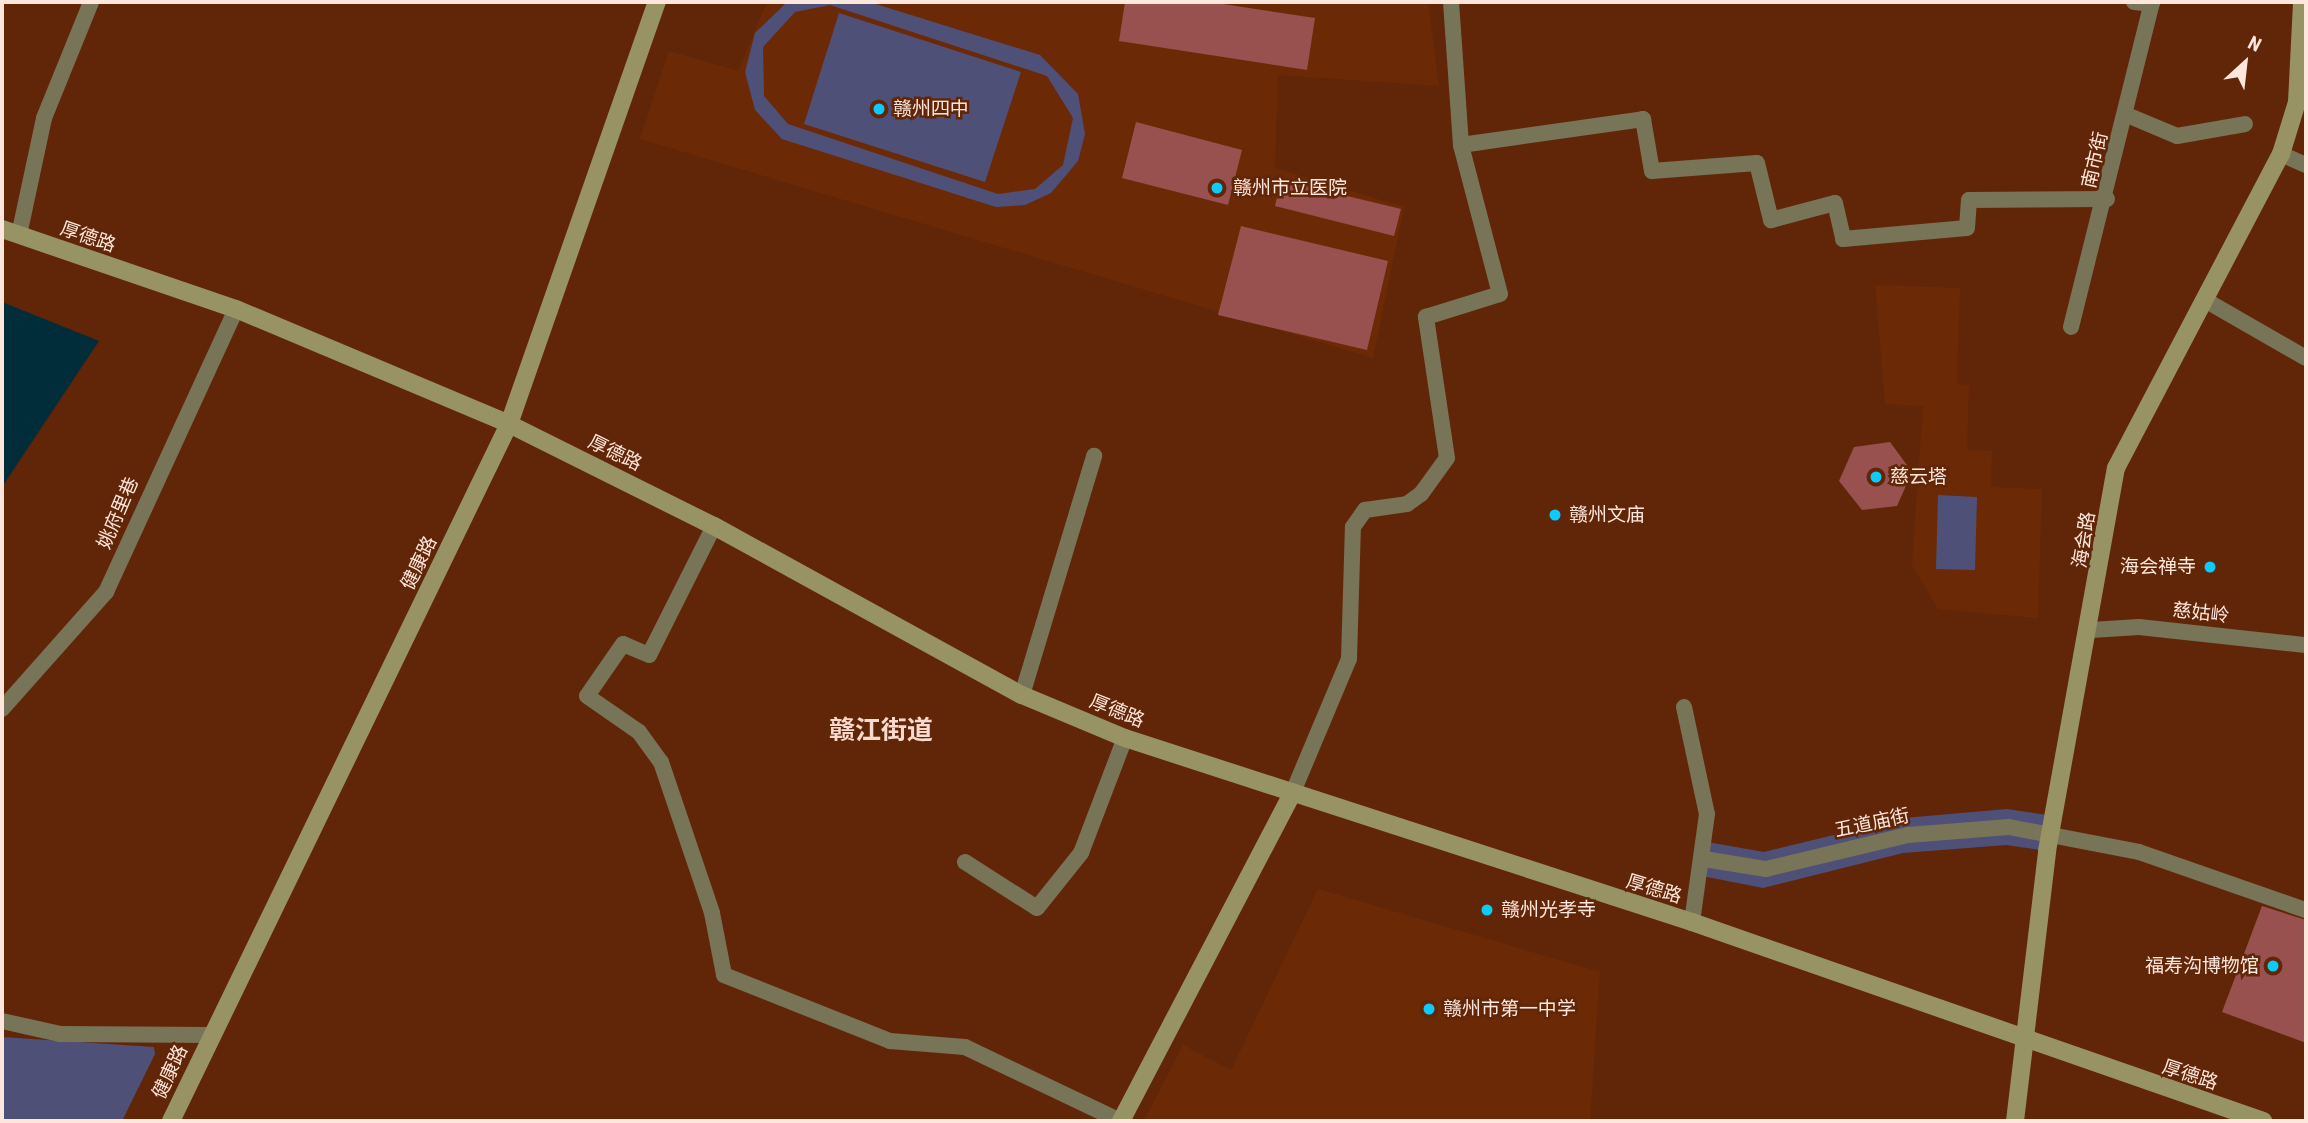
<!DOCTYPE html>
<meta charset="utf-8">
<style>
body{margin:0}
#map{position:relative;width:2308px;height:1123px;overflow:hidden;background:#612608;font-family:"Roboto Condensed","Noto Sans SC",sans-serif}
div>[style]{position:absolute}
.built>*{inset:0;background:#6c2906}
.green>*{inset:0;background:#4f5077}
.water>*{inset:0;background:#012c39}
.building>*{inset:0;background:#98514e}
.street>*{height:16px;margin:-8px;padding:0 8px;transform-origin:8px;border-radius:8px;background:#777457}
.secondary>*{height:18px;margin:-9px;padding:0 9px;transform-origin:9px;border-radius:9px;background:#989365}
.dots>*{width:19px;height:19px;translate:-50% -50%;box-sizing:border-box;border:4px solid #612608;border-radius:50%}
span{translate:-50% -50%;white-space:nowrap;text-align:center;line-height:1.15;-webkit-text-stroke:5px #612608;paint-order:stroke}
.poi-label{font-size:19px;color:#fde6dc}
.left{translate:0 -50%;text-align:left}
.right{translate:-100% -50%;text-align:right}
.street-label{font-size:19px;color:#fde6dc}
.district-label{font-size:26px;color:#f9dace;font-weight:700}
.frame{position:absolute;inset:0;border:4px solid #fde6dc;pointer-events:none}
.north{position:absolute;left:2210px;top:28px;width:70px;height:70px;-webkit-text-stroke:5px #612608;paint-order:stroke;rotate:27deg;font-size:19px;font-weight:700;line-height:28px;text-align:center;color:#fde6dc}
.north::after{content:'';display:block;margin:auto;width:24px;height:32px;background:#fde6dc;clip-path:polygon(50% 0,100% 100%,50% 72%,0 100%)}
</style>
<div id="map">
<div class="built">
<i style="clip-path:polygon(767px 2px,1428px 2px,1439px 86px,1278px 75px,1275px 168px,1404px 207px,1373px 358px,640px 139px,669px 51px,738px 71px)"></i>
<i style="clip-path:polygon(1875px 285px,1960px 288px,1957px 384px,1969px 385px,1967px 450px,1992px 451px,1991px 487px,2042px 489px,2038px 618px,1938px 609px,1912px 565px,1923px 406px,1885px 404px)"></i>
<i style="clip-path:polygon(1318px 889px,1600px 972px,1590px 1121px,1144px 1121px,1183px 1045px,1231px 1070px)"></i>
</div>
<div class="green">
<i style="clip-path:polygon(evenodd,787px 2px,869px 2px,1040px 55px,1078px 94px,1085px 134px,1078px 161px,1051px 193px,1025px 205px,996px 207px,782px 139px,755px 110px,745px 72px,755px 33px,787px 2px,830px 5px,1047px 76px,1073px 118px,1063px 165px,1035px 189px,998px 194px,788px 124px,764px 96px,763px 47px,795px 12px,830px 5px)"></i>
<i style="clip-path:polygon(839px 13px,1021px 72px,985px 182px,804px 124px)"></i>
<i style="clip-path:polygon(1938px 495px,1977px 497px,1975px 570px,1936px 569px)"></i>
<i style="clip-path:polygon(2007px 809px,2053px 816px,2047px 851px,2006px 845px,1903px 853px,1763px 888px,1702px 876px,1707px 842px,1764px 852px,1904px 818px)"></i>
<i style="clip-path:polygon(2px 1037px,154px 1047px,155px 1054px,122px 1121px,2px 1121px)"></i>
</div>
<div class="water">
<i style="clip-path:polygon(2px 302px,99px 341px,2px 487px)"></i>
</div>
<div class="building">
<i style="clip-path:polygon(1125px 2px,1210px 2px,1315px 18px,1307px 70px,1119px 41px)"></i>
<i style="clip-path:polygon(1136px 122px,1242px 150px,1228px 205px,1122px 178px)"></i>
<i style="clip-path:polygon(1281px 180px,1401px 209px,1394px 236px,1275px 206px)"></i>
<i style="clip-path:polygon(1241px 226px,1388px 261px,1367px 350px,1218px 315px)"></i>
<i style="clip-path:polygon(1890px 442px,1912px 472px,1897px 506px,1862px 510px,1839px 481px,1854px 447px)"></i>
<i style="clip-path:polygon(2262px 906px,2306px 920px,2306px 1043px,2222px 1012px)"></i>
</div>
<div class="street">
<i style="left:1451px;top:2px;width:143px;rotate:86deg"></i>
<i style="left:1461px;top:145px;width:184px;rotate:-8.1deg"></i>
<i style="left:1643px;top:119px;width:53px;rotate:80.2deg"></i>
<i style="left:1652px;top:171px;width:105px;rotate:-4.4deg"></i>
<i style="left:1757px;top:163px;width:59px;rotate:76.2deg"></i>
<i style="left:1771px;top:220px;width:66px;rotate:-14.9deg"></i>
<i style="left:1835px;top:203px;width:37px;rotate:77deg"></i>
<i style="left:1843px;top:239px;width:124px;rotate:-5.1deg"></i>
<i style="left:1967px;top:228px;width:28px;rotate:-86deg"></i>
<i style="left:1969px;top:200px;width:138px;rotate:-0.4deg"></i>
<i style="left:2134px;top:2px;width:18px;rotate:6deg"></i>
<i style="left:2127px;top:115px;width:54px;rotate:22.8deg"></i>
<i style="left:2177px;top:136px;width:69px;rotate:-10deg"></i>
<i style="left:2281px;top:154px;width:27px;rotate:24deg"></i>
<i style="left:19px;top:235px;width:120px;rotate:-77.9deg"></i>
<i style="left:44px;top:118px;width:125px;rotate:-67.9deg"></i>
<i style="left:2205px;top:300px;width:116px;rotate:29.9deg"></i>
<i style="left:2071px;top:327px;width:335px;rotate:-76deg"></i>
<i style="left:714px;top:526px;width:144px;rotate:116.7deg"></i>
<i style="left:649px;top:655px;width:28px;rotate:-157deg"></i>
<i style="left:623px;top:644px;width:63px;rotate:124.7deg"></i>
<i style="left:587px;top:696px;width:63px;rotate:34.7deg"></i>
<i style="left:639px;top:732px;width:37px;rotate:54deg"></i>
<i style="left:661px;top:762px;width:159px;rotate:71.3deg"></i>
<i style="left:712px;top:913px;width:63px;rotate:79deg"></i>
<i style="left:724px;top:975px;width:179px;rotate:21.7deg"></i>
<i style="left:890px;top:1041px;width:75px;rotate:4.6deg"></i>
<i style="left:965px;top:1047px;width:172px;rotate:25.5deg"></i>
<i style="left:2091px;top:630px;width:48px;rotate:-3.6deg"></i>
<i style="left:2139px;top:627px;width:168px;rotate:6.2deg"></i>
<i style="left:1022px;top:695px;width:250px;rotate:-73.2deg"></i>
<i style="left:1684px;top:707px;width:109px;rotate:77.9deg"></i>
<i style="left:1707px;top:814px;width:109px;rotate:97.9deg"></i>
<i style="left:2px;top:709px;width:157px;rotate:-48.4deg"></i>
<i style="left:106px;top:592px;width:311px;rotate:-65.3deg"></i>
<i style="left:1293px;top:792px;width:144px;rotate:-67.2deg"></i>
<i style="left:1349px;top:659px;width:132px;rotate:-88.3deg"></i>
<i style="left:1353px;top:527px;width:21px;rotate:-55deg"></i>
<i style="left:1365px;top:510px;width:42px;rotate:-8.1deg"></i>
<i style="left:1407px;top:504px;width:17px;rotate:-36deg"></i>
<i style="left:1421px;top:494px;width:44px;rotate:-54.2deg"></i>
<i style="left:1447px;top:458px;width:143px;rotate:-98.5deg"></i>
<i style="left:1426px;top:317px;width:77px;rotate:-17.3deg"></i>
<i style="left:1500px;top:294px;width:154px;rotate:-104.7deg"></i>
<i style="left:1704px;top:859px;width:63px;rotate:9.2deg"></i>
<i style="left:1766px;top:869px;width:146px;rotate:-13.5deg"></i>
<i style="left:1908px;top:835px;width:101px;rotate:-4.5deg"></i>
<i style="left:2009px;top:827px;width:132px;rotate:10.9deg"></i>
<i style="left:2139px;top:852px;width:177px;rotate:19.2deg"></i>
<i style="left:965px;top:862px;width:85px;rotate:32.6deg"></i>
<i style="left:1037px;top:908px;width:70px;rotate:-51.3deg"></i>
<i style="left:1081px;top:853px;width:123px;rotate:-69.1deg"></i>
<i style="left:2px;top:1021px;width:59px;rotate:12.6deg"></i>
<i style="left:60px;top:1034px;width:151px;rotate:0.4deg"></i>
</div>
<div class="secondary">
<i style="left:2px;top:229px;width:247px;rotate:18.9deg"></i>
<i style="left:236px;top:309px;width:296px;rotate:22.8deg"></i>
<i style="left:509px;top:424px;width:229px;rotate:26.5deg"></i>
<i style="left:714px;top:526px;width:351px;rotate:28.8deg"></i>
<i style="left:1022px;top:695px;width:112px;rotate:22.7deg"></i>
<i style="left:1125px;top:738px;width:596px;rotate:17.98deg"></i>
<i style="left:1692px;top:922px;width:605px;rotate:19.21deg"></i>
<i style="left:171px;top:1121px;width:775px;rotate:-64.13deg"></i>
<i style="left:509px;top:424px;width:447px;rotate:-70.7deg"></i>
<i style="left:1121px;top:1121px;width:371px;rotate:-62.4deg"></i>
<i style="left:2015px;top:1121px;width:272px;rotate:-83.2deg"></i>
<i style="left:2047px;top:851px;width:389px;rotate:-79.8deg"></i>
<i style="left:2116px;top:468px;width:355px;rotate:-62.3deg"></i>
<i style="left:2281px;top:154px;width:54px;rotate:-72.9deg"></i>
<i style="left:2297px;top:102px;width:100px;rotate:-87.1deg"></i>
</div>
<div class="dots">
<i style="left:879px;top:109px;background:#0dcafa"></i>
<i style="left:1217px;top:188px;background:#0dcafa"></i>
<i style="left:1876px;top:477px;background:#0dcafa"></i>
<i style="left:1555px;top:515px;background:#0dcafa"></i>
<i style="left:2210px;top:567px;background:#0dcafa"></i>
<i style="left:1487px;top:910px;background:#0dcafa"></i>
<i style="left:2273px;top:966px;background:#0dcafa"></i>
<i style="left:1429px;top:1009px;background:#0dcafa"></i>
</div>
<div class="poi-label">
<span class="left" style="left:893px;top:109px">赣州四中</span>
<span class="left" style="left:1233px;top:188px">赣州市立医院</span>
<span class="left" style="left:1890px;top:477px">慈云塔</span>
<span class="left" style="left:1569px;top:515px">赣州文庙</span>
<span class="right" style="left:2196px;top:567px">海会禅寺</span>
<span class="left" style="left:1501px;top:910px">赣州光孝寺</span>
<span class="right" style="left:2259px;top:966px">福寿沟博物馆</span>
<span class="left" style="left:1443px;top:1009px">赣州市第一中学</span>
</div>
<div class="street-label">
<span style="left:2095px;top:160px;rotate:-77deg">南市街</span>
<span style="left:88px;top:237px;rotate:19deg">厚德路</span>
<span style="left:615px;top:453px;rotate:26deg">厚德路</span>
<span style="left:118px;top:513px;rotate:-67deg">姚府里巷</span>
<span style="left:2084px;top:540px;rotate:-81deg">海会路</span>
<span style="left:419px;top:563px;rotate:-64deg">健康路</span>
<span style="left:2201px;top:613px;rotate:6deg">慈姑岭</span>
<span style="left:1117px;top:711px;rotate:22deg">厚德路</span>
<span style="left:1872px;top:823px;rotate:-12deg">五道庙街</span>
<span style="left:1654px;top:889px;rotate:17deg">厚德路</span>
<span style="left:170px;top:1072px;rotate:-65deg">健康路</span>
<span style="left:2190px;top:1075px;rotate:18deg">厚德路</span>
</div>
<div class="district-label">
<span style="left:881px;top:731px">赣江街道</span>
</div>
<div class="frame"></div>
<div class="north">N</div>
</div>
